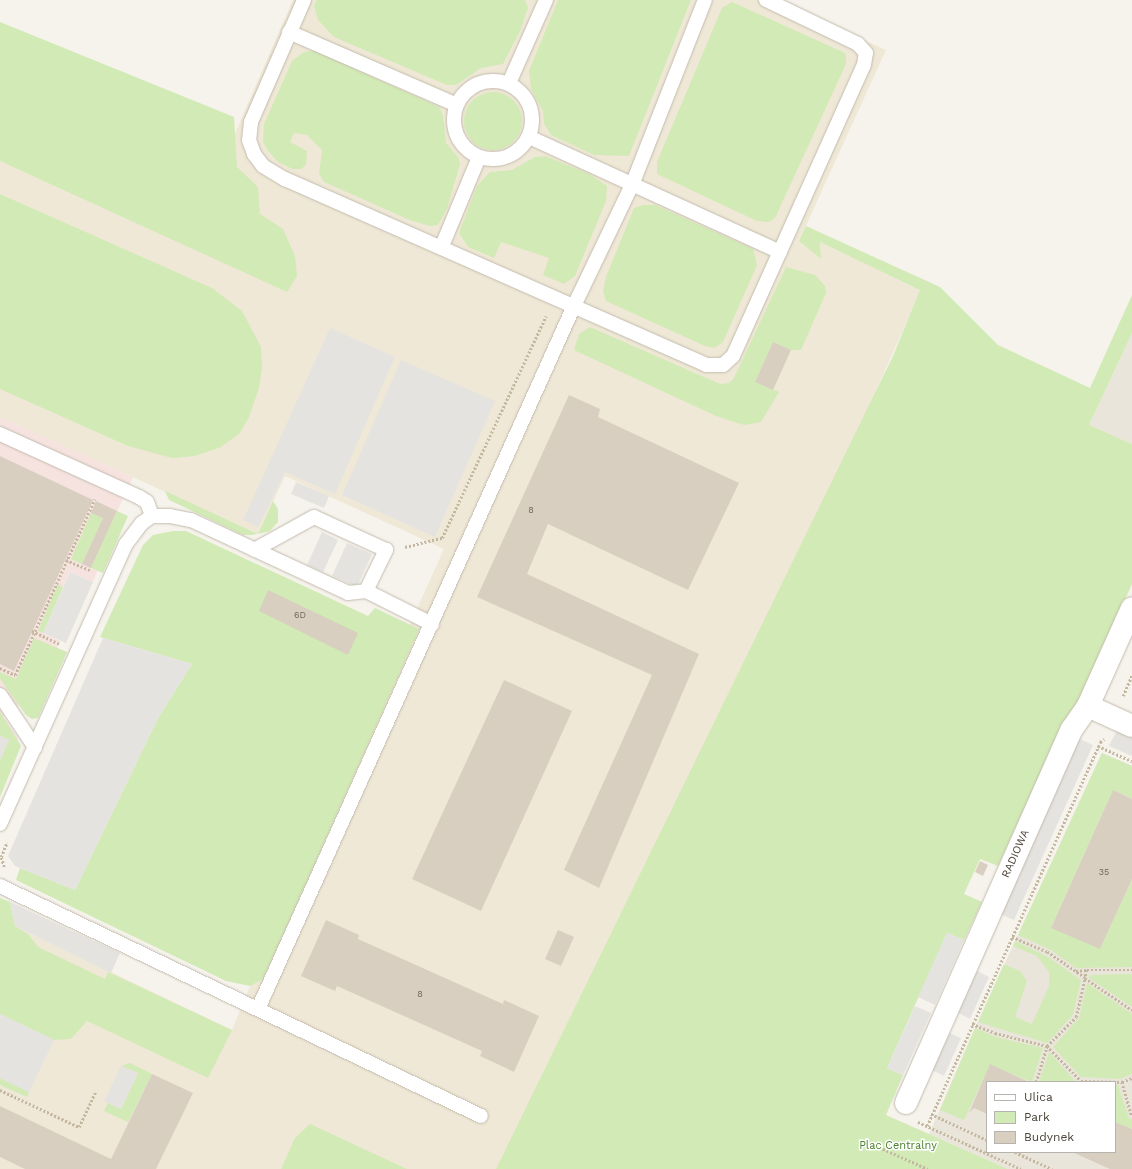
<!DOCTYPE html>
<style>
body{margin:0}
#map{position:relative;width:1132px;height:1169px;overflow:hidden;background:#f6f3ec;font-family:"Work Sans",sans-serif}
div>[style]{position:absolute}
.residential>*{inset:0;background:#eae5da}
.education>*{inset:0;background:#efe8d6}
.medical>*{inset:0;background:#f6e3e0}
.green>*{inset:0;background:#d2eab5}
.round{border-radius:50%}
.parking>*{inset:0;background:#e5e3e0}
.building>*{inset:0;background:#d8cfc1}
.path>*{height:2.5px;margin-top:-1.25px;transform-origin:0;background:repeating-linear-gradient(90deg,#c4b79f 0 2px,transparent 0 4px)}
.roads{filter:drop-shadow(0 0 1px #c2bbae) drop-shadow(0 0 1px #c2bbae)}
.service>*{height:14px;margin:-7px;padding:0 7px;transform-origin:7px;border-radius:7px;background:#fff}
.service>.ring{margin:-7px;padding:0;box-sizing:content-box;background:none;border:14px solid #fff;border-radius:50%}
.minor>*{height:22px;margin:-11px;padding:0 11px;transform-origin:11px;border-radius:11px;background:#fff}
span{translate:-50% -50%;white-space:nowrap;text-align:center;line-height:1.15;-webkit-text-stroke:3px #fff;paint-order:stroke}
.number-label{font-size:9px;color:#6e675b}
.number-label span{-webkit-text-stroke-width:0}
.street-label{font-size:11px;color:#4b4439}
.park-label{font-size:11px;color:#4a7f2a}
.legend{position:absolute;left:986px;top:1081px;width:130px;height:72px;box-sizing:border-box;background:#fff;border:1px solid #b7b4b0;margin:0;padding:5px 7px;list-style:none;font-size:12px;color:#4b4439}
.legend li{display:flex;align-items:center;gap:8px;height:20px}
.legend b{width:20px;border:1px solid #b7b4b0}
</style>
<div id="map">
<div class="residential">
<i style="clip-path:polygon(1132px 333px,1132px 444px,1089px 425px)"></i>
<i style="clip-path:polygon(evenodd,1102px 753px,1132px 766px,1132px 1169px,1008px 1169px,929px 1134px,975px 1028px,1102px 753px,987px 1082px,1115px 1082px,1115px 1152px,987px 1152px,987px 1082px)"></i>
</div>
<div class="education">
<i style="clip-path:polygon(293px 0,778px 0,886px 50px,799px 241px,821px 259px,820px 242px,921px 290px,527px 1169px,362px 1169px,296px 1138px,281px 1169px,0 1169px,0 919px,232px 1030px,285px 901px,444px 549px,285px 476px,258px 534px,0 417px,0 161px,187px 244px)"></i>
</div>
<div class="medical">
<i style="clip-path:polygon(0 417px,133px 477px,91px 568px,98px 570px,93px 582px,70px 572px,63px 587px,43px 633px,60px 641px,28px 714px,21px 704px,3px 716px,18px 738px,0 776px)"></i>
</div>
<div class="green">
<i style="clip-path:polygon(317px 0,525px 0,528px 8px,520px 31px,503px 64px,481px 68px,456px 85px,447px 85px,334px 37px,318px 20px,314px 6px)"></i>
<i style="clip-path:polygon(558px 0,691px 0,629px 156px,594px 155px,551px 135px,544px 124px,543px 111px,531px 89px,529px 71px)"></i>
<i style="clip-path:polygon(732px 2px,845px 53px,846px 56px,846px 64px,775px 218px,769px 222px,757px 221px,657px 174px,657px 162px,722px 8px)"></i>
<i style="clip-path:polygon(0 22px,234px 117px,237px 167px,258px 187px,260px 214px,283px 229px,295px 256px,297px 276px,287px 292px,0 161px)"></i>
<i style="clip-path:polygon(315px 51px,439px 107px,443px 115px,446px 143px,458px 157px,460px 164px,447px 209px,438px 225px,431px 226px,412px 221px,324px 182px,319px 174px,322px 150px,307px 135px,294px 133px,290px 142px,307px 151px,306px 165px,301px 169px,292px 169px,278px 162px,268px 151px,263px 142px,264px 124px,292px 61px,304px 52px)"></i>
<i class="round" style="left:464px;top:92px;width:58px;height:58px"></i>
<i style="clip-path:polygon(545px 156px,589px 174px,607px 186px,606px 201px,575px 276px,564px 284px,543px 275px,549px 258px,501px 242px,494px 258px,468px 247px,459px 233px,477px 186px,490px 172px,512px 170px,535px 157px)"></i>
<i style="clip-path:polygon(0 194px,212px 288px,242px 311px,261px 347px,262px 367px,259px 388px,249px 417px,240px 433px,221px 447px,195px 456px,172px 458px,128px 446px,0 389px)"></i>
<i style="clip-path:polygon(643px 205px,655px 205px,753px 249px,757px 265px,723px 342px,715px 348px,705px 346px,606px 301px,603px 291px,606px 277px,634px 208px)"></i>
<i style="clip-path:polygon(806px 226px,940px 287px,998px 345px,1090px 388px,1132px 295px,1132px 333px,1089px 425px,1132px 444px,1132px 584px,1081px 698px,1063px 724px,998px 866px,980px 859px,964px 894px,982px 902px,964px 940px,947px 933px,887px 1068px,903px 1075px,886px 1115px,1008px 1169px,496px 1169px,893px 356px,920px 290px,820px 242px,821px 259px,799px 241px)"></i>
<i style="clip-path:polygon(786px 267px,815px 275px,825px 286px,826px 293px,801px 350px,791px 350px,773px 342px,755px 382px,779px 392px,761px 422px,744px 425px,716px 416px,574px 350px,579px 334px,590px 327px,720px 384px,729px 383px,734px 378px)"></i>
<i style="clip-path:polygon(165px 491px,258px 534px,273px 501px,278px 509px,278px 522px,270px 531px,258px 534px,251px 535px,243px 535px,169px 500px)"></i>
<i style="clip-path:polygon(117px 511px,128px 516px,103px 573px,91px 568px)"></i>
<i style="clip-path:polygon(91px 513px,103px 518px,82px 564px,71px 559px)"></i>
<i style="clip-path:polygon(173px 531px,186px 531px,368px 616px,375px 608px,419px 629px,280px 942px,263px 979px,250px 986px,226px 981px,16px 880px,20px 868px,75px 890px,158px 718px,192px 664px,100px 637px,143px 545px,153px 535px)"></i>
<i style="clip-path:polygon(58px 584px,63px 587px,43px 633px,38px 631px)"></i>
<i style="clip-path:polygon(34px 638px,67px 652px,38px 718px,32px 719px,26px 715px,0 679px,0 672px,16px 679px)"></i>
<i style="clip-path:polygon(0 712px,21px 746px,0 797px,0 760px,9px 740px,0 736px)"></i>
<i style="clip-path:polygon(1102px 753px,1132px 766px,1132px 799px,1113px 790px,1051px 927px,1100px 949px,1132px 879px,1132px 967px,1076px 968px,1051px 950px,1018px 935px)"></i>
<i style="clip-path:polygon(0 898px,10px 902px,15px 926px,28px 934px,38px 947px,105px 979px,108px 972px,232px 1030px,208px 1078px,87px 1021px,71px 1039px,54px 1040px,0 1014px)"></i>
<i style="clip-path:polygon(1015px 941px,1048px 957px,1081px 980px,1073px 1015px,1047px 1043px,978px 1022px,1004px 964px,1020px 971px,1027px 981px,1015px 1017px,1032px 1024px,1049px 986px,1049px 972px,1037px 956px,1013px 946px)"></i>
<i style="clip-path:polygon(1132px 974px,1132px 1007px,1089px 978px,1090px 975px)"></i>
<i style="clip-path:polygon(1087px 983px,1132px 1014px,1132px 1074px,1120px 1079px,1081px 1077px,1053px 1047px,1079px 1018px)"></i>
<i style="clip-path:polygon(975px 1028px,996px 1037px,1043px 1048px,1032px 1082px,990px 1065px,964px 1120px,940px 1110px)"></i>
<i style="clip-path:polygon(1049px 1052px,1076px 1082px,1039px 1082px)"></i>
<i style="clip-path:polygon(130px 1063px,152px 1074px,128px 1122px,104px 1111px,108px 1103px,121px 1109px,138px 1073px,121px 1066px)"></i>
<i style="clip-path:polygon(0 1078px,29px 1092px,27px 1097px,0 1085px)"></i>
<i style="clip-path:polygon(1115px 1085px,1118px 1085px,1129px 1118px,1132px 1119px,1132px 1129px,1115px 1122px)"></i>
<i style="clip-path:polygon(310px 1124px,407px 1169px,281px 1169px,295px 1138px)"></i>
</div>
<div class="parking">
<i style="clip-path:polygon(330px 328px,395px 357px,335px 494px,285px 472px,258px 527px,243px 520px)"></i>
<i style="clip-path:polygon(401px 360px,495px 401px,435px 537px,342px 495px)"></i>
<i style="clip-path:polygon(296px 482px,329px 496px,324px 508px,291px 494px)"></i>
<i style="clip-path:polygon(322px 532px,338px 540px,323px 572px,307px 565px)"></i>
<i style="clip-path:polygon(347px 543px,372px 554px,357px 587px,332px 576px)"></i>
<i style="clip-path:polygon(70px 572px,93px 582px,66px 643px,43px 633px)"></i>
<i style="clip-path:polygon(103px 638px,192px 664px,158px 718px,75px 890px,15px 866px,8px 856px)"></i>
<i style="clip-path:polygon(1117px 730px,1132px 737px,1132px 756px,1109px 746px)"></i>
<i style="clip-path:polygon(0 736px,9px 740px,0 760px)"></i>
<i style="clip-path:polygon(1077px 738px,1093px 745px,1014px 920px,998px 913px)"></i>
<i style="clip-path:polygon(10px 902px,120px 953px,111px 973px,15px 926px)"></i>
<i style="clip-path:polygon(947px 933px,964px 940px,935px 1005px,918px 997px)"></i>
<i style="clip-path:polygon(973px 969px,989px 977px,970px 1019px,954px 1011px)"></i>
<i style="clip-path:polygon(915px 1006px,931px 1013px,903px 1075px,887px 1068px)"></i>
<i style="clip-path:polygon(0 1014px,54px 1040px,29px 1092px,0 1078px)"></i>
<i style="clip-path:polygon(945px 1031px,961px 1038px,944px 1076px,928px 1068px)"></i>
<i style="clip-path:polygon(121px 1066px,138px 1073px,121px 1109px,104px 1101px)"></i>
</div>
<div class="building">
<i style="clip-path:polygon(773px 342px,791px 350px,773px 390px,755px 382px)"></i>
<i style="clip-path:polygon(569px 395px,600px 409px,598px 417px,739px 483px,688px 590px,548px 524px,527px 574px,699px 654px,599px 888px,564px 870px,652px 675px,477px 597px)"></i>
<i style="clip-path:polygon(0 456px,93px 500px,14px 671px,0 664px)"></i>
<i style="clip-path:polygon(96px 501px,117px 511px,91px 568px,82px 564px,103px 518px,91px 513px)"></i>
<i style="clip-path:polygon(268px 590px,358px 633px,348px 655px,259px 611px)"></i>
<i style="clip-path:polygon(504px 680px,572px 711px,481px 911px,412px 879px)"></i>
<i style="clip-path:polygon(1113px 790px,1132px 799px,1132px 879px,1100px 949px,1051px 928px)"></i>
<i style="clip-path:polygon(980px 861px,988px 865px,983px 876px,975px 872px)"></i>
<i style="clip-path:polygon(326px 920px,359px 935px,358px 939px,503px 1004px,504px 1000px,539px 1016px,514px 1072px,480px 1056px,482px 1051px,337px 986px,335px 991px,301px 976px)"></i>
<i style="clip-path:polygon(558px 930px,574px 937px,561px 966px,545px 959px)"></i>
<i style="clip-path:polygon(990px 1064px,1029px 1082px,987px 1082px,987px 1114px,974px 1108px,969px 1113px)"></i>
<i style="clip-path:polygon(152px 1074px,193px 1093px,156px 1169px,25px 1169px,0 1157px,0 1106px,111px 1159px)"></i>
<i style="clip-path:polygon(1115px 1122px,1132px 1129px,1132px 1169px,1110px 1169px,1072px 1152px,1115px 1152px)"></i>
</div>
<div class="path">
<i style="left:405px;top:547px;width:38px;rotate:-14deg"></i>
<i style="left:442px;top:538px;width:245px;rotate:-64.9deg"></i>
<i style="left:66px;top:560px;width:28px;rotate:23deg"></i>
<i style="left:32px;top:631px;width:31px;rotate:25deg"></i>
<i style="left:0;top:668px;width:17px;rotate:25deg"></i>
<i style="left:15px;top:675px;width:193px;rotate:-65.6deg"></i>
<i style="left:1123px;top:696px;width:23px;rotate:-67deg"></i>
<i style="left:1098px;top:746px;width:37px;rotate:24deg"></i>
<i style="left:4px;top:867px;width:10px;rotate:-107deg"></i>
<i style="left:1px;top:857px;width:16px;rotate:-68deg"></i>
<i style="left:1087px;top:970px;width:45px"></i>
<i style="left:1076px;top:971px;width:11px;rotate:-5deg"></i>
<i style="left:1087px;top:970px;width:8px;rotate:104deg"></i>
<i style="left:1085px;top:978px;width:57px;rotate:34.2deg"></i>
<i style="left:972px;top:1024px;width:25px;rotate:21deg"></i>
<i style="left:995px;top:1033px;width:54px;rotate:14deg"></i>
<i style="left:1047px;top:1046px;width:41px;rotate:-45deg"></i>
<i style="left:1076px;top:1017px;width:40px;rotate:-77deg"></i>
<i style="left:1085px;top:978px;width:46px;rotate:-145.6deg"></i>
<i style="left:1047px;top:952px;width:39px;rotate:-157deg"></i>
<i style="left:1036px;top:1082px;width:38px;rotate:-73deg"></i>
<i style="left:1047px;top:1046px;width:49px;rotate:45.8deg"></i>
<i style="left:1081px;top:1081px;width:41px;rotate:1.4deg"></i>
<i style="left:1122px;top:1082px;width:11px;rotate:-22deg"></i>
<i style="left:1122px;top:1082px;width:35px;rotate:74deg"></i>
<i style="left:0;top:1090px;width:87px;rotate:25.1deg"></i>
<i style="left:79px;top:1127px;width:40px;rotate:-65deg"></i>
<i style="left:931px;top:1114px;width:62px;rotate:24.9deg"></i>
<i style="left:918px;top:1122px;width:113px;rotate:24.5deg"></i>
<i style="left:927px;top:1126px;width:421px;rotate:-65.7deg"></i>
<i style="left:1100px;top:742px;width:5px;rotate:-37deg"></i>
<i style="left:872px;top:1144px;width:61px;rotate:24.1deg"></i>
<i style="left:1015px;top:1152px;width:41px;rotate:24.7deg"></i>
</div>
<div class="roads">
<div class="service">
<i style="left:304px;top:0;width:133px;rotate:113.5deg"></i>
<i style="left:251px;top:122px;width:18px;rotate:96deg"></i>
<i style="left:249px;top:140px;width:15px;rotate:70deg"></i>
<i style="left:254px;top:154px;width:15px;rotate:53deg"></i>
<i style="left:263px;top:166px;width:26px;rotate:31deg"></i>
<i style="left:285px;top:179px;width:460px;rotate:23.8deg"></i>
<i style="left:706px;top:365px;width:17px"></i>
<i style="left:723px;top:365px;width:13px;rotate:-42deg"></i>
<i style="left:733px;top:356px;width:319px;rotate:-65.8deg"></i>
<i style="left:864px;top:65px;width:12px;rotate:-81deg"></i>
<i style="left:866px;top:53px;width:12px;rotate:-132deg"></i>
<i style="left:858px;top:44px;width:102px;rotate:-154.4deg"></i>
<i style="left:289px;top:32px;width:183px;rotate:23.5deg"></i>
<i class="ring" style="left:454px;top:81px;width:64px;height:64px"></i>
<i style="left:509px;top:83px;width:91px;rotate:-66deg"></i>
<i style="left:529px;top:137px;width:276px;rotate:24.6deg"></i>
<i style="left:442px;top:246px;width:96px;rotate:-67.4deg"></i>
<i style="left:0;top:434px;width:153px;rotate:24.4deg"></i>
<i style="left:139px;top:497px;width:9px;rotate:32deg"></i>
<i style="left:147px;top:502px;width:15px;rotate:70deg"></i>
<i style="left:366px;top:591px;width:74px;rotate:26.6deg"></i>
<i style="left:0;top:695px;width:63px;rotate:56.1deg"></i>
<i style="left:0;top:824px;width:307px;rotate:-65.8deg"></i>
<i style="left:126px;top:544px;width:26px;rotate:-53deg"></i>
<i style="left:142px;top:523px;width:12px;rotate:-35deg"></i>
<i style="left:152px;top:516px;width:18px"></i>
<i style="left:170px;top:516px;width:21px;rotate:11deg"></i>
<i style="left:191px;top:520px;width:173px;rotate:24.9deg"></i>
<i style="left:348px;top:593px;width:18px;rotate:-6deg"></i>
<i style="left:366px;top:591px;width:46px;rotate:-64deg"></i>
<i style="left:386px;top:550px;width:79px;rotate:-155.4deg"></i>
<i style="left:314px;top:517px;width:68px;rotate:151.2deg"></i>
<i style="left:0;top:886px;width:533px;rotate:25.56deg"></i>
<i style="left:258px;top:1009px;width:769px;rotate:-65.8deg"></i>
<i style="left:573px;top:308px;width:136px;rotate:-64.4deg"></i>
<i style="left:632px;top:185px;width:199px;rotate:-68.5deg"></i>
</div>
<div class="minor">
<i style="left:1088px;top:706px;width:48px;rotate:24.4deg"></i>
<i style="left:906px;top:1103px;width:409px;rotate:-66.1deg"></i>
<i style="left:1072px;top:729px;width:28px;rotate:-55deg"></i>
<i style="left:1088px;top:706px;width:107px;rotate:-65.8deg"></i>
</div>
</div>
<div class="number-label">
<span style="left:531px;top:510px">8</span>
<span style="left:300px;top:615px">6D</span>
<span style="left:1104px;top:872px">35</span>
<span style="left:420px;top:994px">8</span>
</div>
<div class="street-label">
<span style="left:1016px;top:854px;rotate:-66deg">RADIOWA</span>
</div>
<div class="park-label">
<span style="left:898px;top:1146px">Plac Centralny</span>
</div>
<ul class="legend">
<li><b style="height:5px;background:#fff"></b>Ulica</li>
<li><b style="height:11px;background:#d2eab5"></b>Park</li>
<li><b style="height:11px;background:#d8cfc1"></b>Budynek</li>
</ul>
</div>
